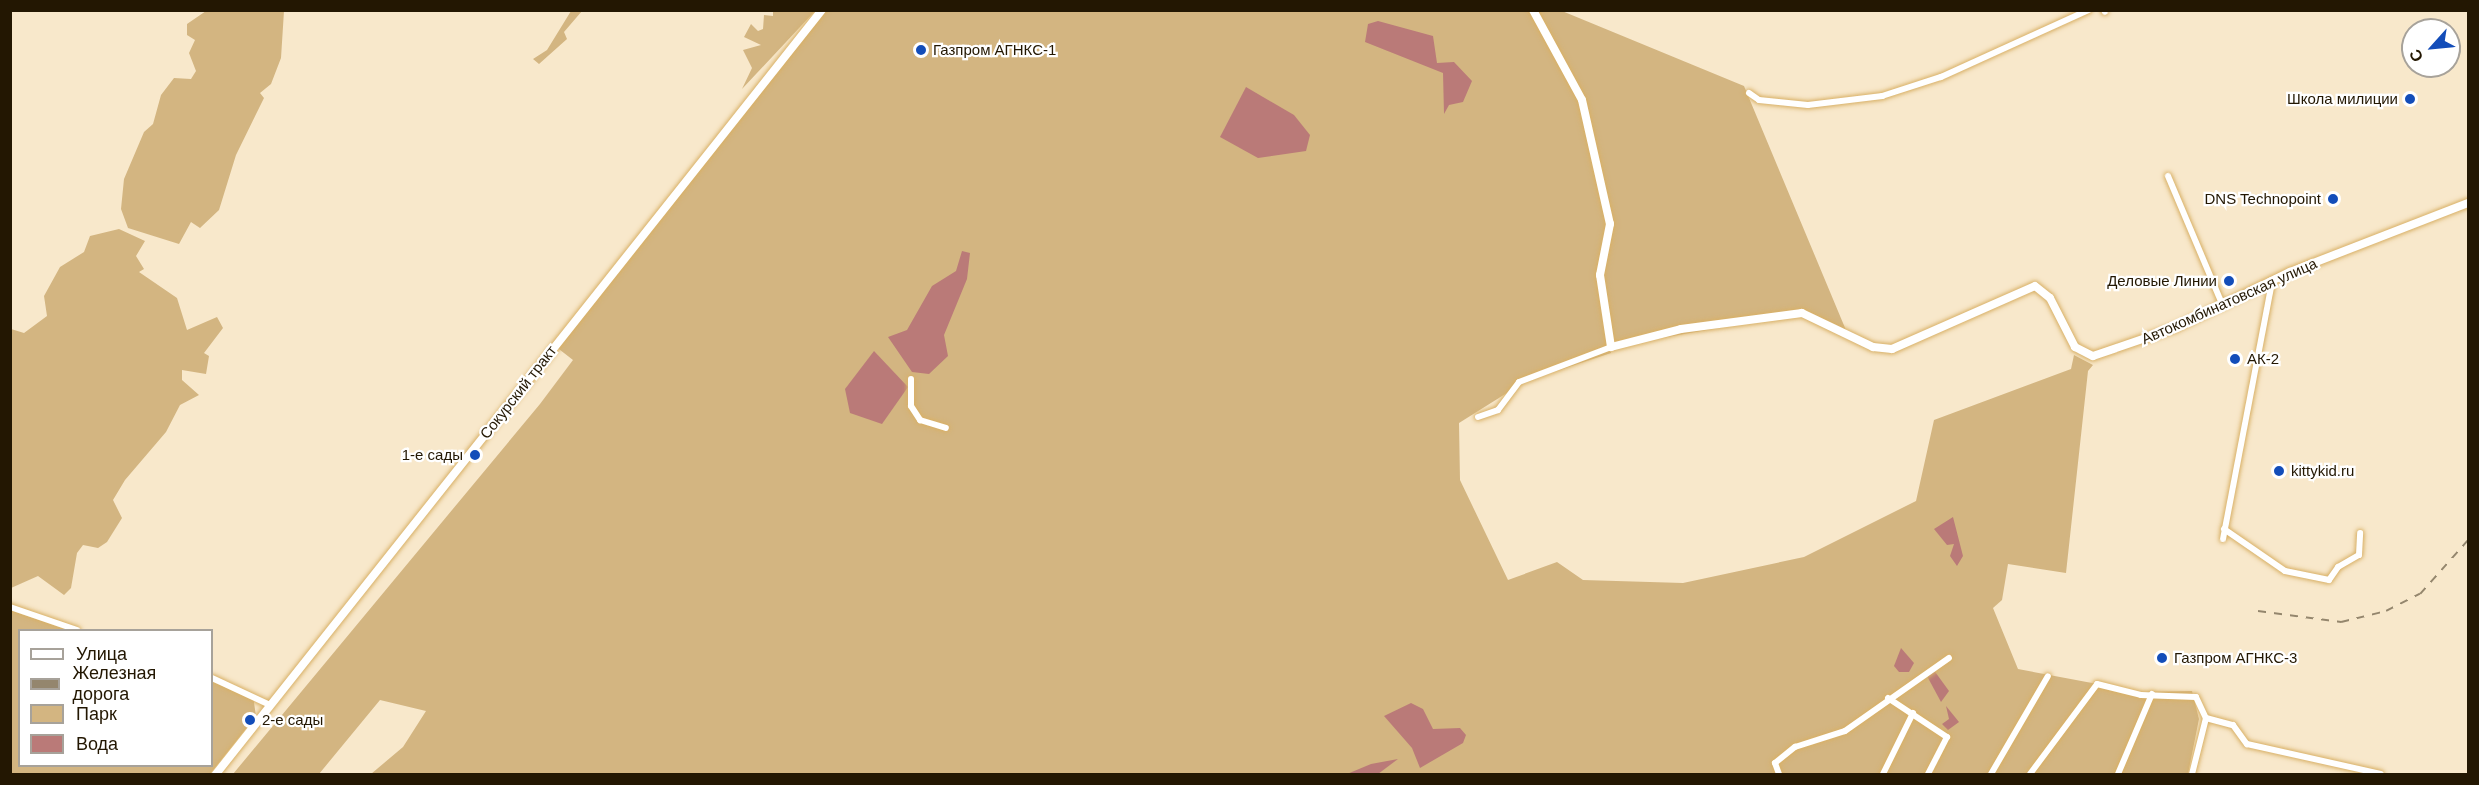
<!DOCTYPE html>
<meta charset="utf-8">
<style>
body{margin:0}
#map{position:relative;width:2479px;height:785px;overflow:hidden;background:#f8e8cb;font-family:Arial,sans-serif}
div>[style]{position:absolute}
.green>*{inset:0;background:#d3b581}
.water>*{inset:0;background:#ba7a78}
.roads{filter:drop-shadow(0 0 2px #d8b066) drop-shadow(0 0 2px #d8b066)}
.minor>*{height:6px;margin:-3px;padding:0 3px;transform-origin:3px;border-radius:3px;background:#fff}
.tertiary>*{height:8px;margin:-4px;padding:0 4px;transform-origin:4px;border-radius:4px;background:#fff}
.rail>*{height:1.5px;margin-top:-0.75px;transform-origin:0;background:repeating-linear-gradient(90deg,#94866d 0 8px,transparent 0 16px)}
.dots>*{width:16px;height:16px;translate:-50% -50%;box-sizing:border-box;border:3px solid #fff;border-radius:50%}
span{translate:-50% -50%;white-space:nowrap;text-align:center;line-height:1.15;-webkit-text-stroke:4.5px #fff;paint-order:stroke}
.poi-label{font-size:15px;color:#231702}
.left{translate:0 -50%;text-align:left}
.right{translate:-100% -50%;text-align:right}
.street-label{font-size:15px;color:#231702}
.frame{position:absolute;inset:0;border:12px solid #231702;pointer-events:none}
.legend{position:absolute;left:18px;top:629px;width:195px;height:138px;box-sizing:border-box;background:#fff;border:2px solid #a7a29a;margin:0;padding:8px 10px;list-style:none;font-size:18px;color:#231702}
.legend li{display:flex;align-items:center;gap:12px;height:30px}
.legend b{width:30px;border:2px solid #a7a29a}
.north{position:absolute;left:2401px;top:18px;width:60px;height:60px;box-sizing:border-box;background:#fff;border:2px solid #a7a29a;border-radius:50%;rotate:243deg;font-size:16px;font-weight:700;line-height:24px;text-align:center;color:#231702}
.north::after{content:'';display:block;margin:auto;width:21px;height:27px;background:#134db9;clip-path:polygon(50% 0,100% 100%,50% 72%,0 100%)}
</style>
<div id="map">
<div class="green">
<i style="clip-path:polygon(822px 10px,1562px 11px,1744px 86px,1848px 335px,1802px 313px,1611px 347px,1611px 353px,1526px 381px,1459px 423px,1460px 480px,1508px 580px,1557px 562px,1583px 580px,1683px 583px,1804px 557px,1916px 501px,1934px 420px,2071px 369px,2074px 355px,2093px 365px,2088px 371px,2066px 573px,2008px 564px,2002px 600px,1993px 608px,2018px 669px,2140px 692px,2192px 691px,2199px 719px,2188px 774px,371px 774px,403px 747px,426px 711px,380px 700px,319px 774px,233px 774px,540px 404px,573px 360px,555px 346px)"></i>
<i style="clip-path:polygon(206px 11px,284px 11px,281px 58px,271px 84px,260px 93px,264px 98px,236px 155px,219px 210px,200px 228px,191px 222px,179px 244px,128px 228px,121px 209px,124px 179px,144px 132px,153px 124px,161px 95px,174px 78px,191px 79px,196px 71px,189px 53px,195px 40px,187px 35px,187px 24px)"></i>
<i style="clip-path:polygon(571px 11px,582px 11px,564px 32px,567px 39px,539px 64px,533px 59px,547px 50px)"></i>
<i style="clip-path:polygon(773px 11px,815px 11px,742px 89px,752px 68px,743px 50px,761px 45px,744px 37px,751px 24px,758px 31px,763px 29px,764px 15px,773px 16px)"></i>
<i style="clip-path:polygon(119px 229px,145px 241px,136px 256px,144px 269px,139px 272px,177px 298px,187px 330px,217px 317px,223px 328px,204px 353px,209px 356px,206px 374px,182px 370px,182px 380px,199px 395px,180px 405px,166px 432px,125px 480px,113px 500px,122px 518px,107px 542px,98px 548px,83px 545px,77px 553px,71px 588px,64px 595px,38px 576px,11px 588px,11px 329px,24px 333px,47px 316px,44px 296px,60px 267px,84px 252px,90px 236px)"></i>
<i style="clip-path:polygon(10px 610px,68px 630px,20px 630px,20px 766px,212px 766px,212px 682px,253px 696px,256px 716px,210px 774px,11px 774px)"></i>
</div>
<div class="water">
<i style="clip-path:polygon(1378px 21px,1433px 36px,1437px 63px,1454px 62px,1472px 81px,1463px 102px,1449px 105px,1444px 114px,1443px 73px,1365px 42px,1368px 24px)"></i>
<i style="clip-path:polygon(1246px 87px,1294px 115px,1310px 135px,1306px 151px,1258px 158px,1220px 137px)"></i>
<i style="clip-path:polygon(962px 251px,970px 253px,967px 279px,944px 335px,948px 356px,929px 374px,912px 372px,888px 337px,907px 330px,932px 286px,956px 271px)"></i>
<i style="clip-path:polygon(874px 351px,908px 387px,882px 424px,850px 413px,845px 389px)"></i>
<i style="clip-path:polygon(1953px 517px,1963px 556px,1957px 566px,1950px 556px,1954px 544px,1947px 545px,1934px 529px)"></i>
<i style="clip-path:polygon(1901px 648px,1914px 663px,1909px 672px,1899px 672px,1894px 666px)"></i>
<i style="clip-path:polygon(1933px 669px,1949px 691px,1941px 702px,1927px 676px)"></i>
<i style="clip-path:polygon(1411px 703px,1423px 709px,1433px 729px,1460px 728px,1466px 735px,1463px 743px,1420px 768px,1412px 748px,1384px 716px)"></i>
<i style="clip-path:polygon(1946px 706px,1959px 722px,1948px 730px,1942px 724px,1949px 719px)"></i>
<i style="clip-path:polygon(1398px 759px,1378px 774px,1347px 774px,1371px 764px)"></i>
</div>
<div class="roads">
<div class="minor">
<i style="left:2104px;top:10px;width:2px;rotate:63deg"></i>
<i style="left:1749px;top:93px;width:12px;rotate:35deg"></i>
<i style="left:1759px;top:100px;width:49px;rotate:5.8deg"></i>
<i style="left:1808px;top:105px;width:75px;rotate:-6.9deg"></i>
<i style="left:1882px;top:96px;width:62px;rotate:-17.9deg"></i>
<i style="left:1941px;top:77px;width:162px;rotate:-24.4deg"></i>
<i style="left:2168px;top:176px;width:141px;rotate:67.1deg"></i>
<i style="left:911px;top:379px;width:27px;rotate:90deg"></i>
<i style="left:911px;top:406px;width:17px;rotate:57deg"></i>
<i style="left:920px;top:420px;width:27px;rotate:17deg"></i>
<i style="left:1478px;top:417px;width:21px;rotate:-19deg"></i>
<i style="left:1498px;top:410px;width:35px;rotate:-53deg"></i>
<i style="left:1519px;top:382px;width:98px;rotate:-20.8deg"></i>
<i style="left:2224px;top:529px;width:74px;rotate:34.5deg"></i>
<i style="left:2285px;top:571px;width:45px;rotate:11.6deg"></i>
<i style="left:2329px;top:580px;width:16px;rotate:-55deg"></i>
<i style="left:2338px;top:567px;width:24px;rotate:-30deg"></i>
<i style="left:2359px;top:555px;width:22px;rotate:-87deg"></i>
<i style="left:2223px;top:539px;width:263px;rotate:-79.2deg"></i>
<i style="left:10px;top:607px;width:71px;rotate:18.9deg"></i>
<i style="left:212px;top:678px;width:64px;rotate:25deg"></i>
<i style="left:1888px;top:698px;width:71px;rotate:33.5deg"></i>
<i style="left:1947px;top:737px;width:42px;rotate:117.2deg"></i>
<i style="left:2206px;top:718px;width:28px;rotate:15deg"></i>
<i style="left:2233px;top:725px;width:24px;rotate:54deg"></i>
<i style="left:2247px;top:744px;width:137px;rotate:12.6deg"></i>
<i style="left:1779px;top:774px;width:12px;rotate:-110deg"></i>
<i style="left:1775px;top:763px;width:26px;rotate:-39deg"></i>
<i style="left:1795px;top:747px;width:52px;rotate:-17.7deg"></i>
<i style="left:1845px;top:731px;width:127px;rotate:-35.1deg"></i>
<i style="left:1883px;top:774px;width:68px;rotate:-63.8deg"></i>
<i style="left:1991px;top:774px;width:113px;rotate:-59.8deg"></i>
<i style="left:2030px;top:774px;width:112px;rotate:-53.3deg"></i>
<i style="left:2097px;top:684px;width:45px;rotate:14deg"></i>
<i style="left:2141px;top:695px;width:55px;rotate:2.1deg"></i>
<i style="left:2196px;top:697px;width:23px;rotate:65deg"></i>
<i style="left:2206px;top:718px;width:58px;rotate:104deg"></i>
<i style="left:2118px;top:774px;width:87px;rotate:-67deg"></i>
</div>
<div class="tertiary">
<i style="left:1533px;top:10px;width:102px;rotate:61.4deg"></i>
<i style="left:1582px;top:100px;width:127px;rotate:77.3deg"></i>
<i style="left:1610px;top:224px;width:52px;rotate:101.1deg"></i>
<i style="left:1600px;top:275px;width:73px;rotate:81.3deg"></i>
<i style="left:1611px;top:347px;width:72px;rotate:-14.4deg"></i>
<i style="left:1681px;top:329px;width:122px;rotate:-7.5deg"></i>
<i style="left:1802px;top:313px;width:79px;rotate:25.6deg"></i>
<i style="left:1873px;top:347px;width:19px;rotate:6deg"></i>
<i style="left:1892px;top:349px;width:156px;rotate:-23.8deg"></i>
<i style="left:2035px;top:286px;width:19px;rotate:39deg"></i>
<i style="left:2050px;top:298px;width:55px;rotate:63deg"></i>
<i style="left:2075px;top:347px;width:20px;rotate:27deg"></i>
<i style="left:2093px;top:356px;width:87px;rotate:-18.9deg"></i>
<i style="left:2175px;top:328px;width:128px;rotate:-26deg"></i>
<i style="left:2290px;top:272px;width:191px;rotate:-21.2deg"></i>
<i style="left:216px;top:774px;width:975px;rotate:-51.58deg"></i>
</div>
</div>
<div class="rail">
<i style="left:2258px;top:611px;width:84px;rotate:7.5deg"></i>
<i style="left:2341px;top:622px;width:46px;rotate:-13.7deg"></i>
<i style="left:2386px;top:611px;width:38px;rotate:-27deg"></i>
<i style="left:2420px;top:594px;width:72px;rotate:-48.4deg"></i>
</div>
<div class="dots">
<i style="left:921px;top:50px;background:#134db9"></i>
<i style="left:2410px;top:99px;background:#134db9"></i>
<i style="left:2333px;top:199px;background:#134db9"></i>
<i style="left:2229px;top:281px;background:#134db9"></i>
<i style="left:2235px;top:359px;background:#134db9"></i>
<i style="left:475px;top:455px;background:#134db9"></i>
<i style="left:2279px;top:471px;background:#134db9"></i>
<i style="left:2162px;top:658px;background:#134db9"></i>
<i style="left:250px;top:720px;background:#134db9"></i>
</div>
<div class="poi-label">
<span class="left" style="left:933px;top:50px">Газпром АГНКС-1</span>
<span class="right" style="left:2398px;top:99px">Школа милиции</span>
<span class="right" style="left:2321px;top:199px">DNS Technopoint</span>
<span class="right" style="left:2217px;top:281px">Деловые Линии</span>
<span class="left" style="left:2247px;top:359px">АК-2</span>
<span class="right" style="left:463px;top:455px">1-е сады</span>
<span class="left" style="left:2291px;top:471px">kittykid.ru</span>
<span class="left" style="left:2174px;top:658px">Газпром АГНКС-3</span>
<span class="left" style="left:262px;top:720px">2-е сады</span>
</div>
<div class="street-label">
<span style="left:2229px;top:301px;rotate:-24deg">Автокомбинатовская улица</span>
<span style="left:518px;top:392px;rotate:-52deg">Сокурский тракт</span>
</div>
<div class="frame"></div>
<ul class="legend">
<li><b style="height:8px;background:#fff"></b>Улица</li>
<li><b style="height:8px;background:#94866d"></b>Железная дорога</li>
<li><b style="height:16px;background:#d3b581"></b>Парк</li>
<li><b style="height:16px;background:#ba7a78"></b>Вода</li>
</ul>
<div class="north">С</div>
</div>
